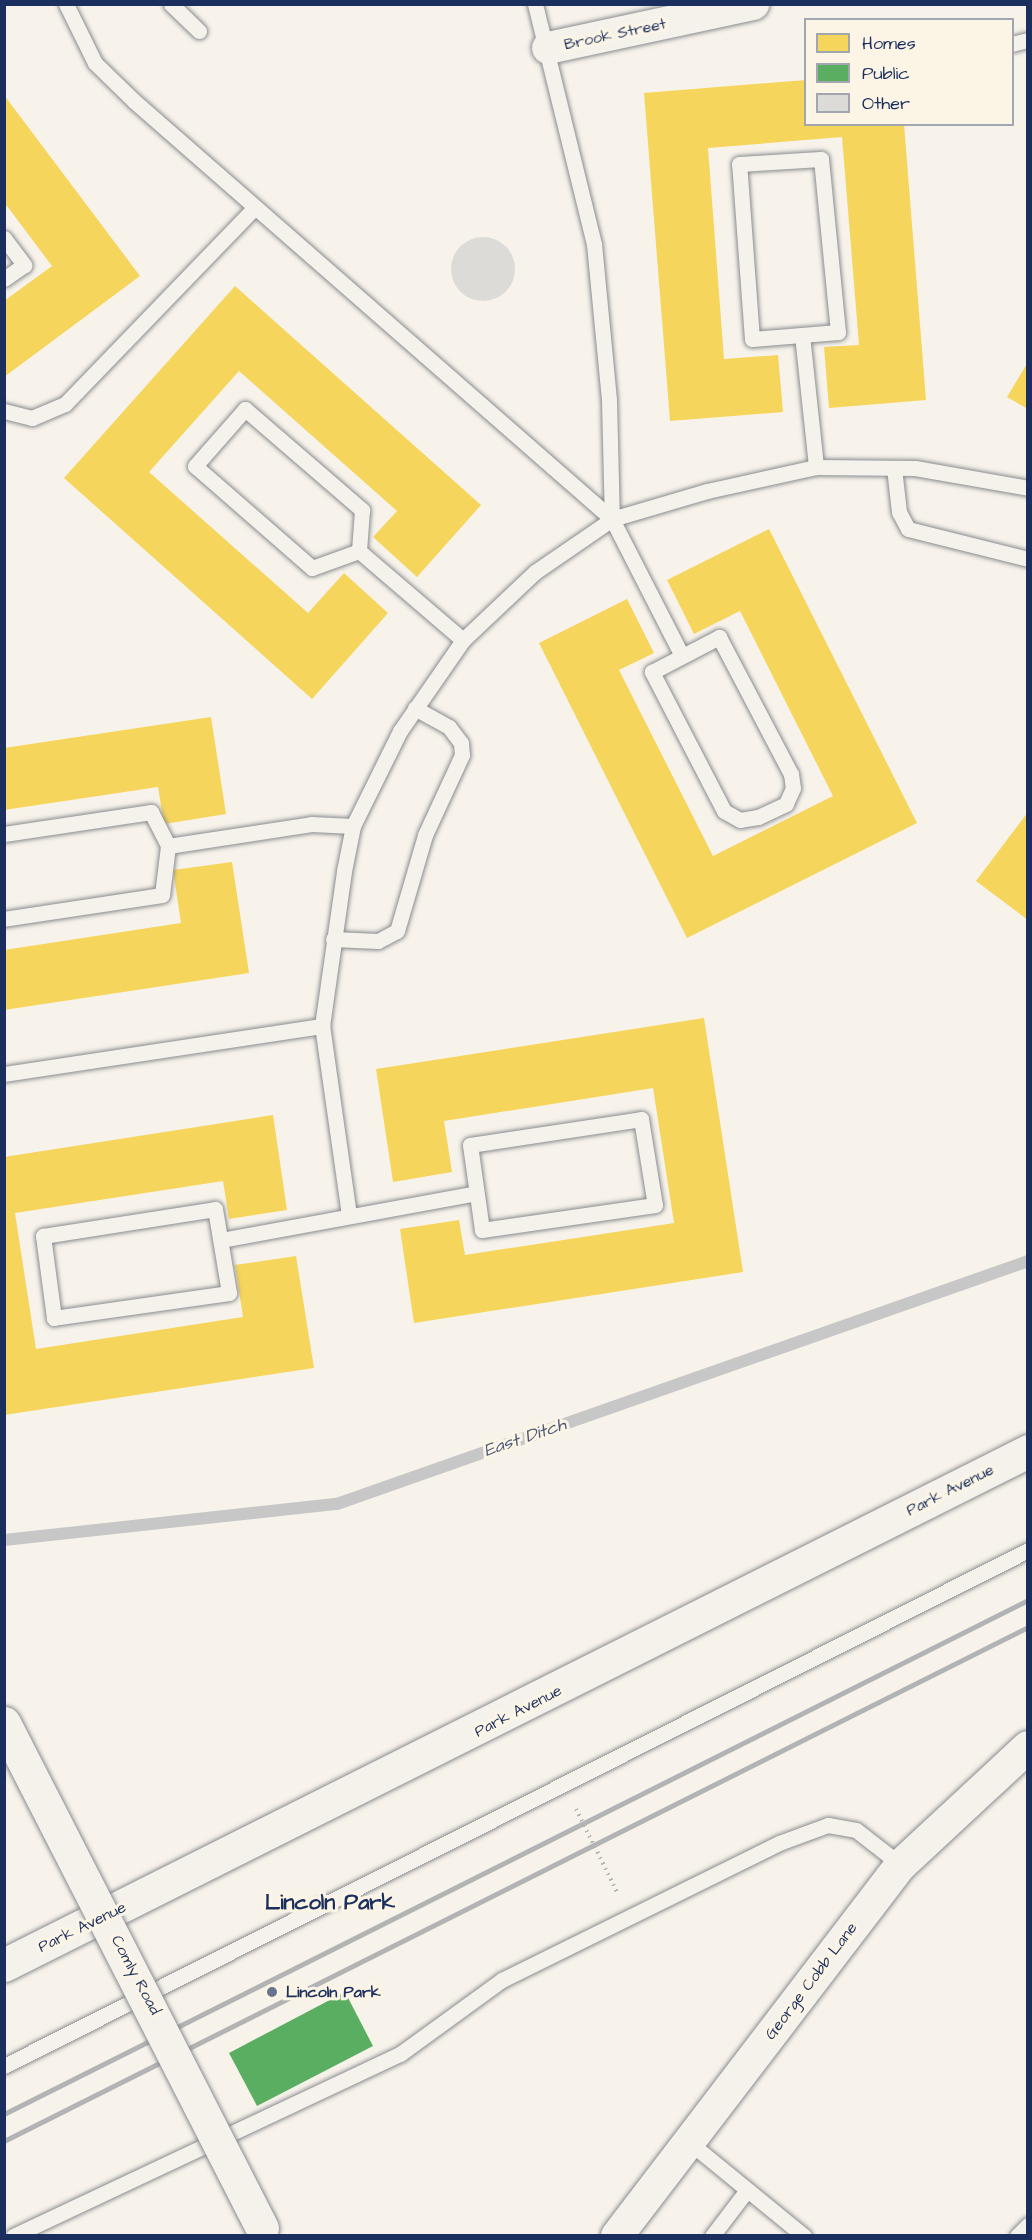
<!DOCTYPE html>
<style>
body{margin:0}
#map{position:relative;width:1032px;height:2240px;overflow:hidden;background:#f7f3ea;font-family:"Architects Daughter",sans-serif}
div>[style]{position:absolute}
.homes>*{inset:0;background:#f6d55c}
.public>*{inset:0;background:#5aae61}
.stream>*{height:12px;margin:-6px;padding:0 6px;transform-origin:6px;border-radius:6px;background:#c7c7c7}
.building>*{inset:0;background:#dddbd7}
.round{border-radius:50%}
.path>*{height:4px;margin-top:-2px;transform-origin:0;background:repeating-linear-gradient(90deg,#b2b3b4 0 1.5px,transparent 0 6px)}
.roads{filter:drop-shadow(0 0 2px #8a8c91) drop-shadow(0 0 2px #8a8c91)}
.service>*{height:15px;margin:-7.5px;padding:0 7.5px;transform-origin:7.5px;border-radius:7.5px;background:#f5f2ec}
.minor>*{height:32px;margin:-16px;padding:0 16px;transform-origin:16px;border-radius:16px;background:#f5f2ec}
.tertiary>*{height:33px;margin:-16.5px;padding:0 16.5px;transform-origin:16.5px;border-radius:16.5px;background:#f5f2ec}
.rail>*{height:4.5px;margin:-2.25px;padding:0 2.25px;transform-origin:2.25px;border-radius:2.25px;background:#b2b3b4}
.bridges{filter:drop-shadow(0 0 2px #8a8c91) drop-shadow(0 0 2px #8a8c91)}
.secondary-bridge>*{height:33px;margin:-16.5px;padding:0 16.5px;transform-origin:16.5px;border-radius:16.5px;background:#f5f2ec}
.dots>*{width:16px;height:16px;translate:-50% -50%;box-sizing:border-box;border:3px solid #fcf5e5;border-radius:50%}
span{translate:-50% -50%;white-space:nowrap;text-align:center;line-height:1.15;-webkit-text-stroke:6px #fcf5e5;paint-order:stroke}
.street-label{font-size:16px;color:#1b2f5e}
.poi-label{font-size:16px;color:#1b2f5e;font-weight:700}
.left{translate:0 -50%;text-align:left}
.water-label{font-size:18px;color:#485779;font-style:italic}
.district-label{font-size:22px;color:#1b2f5e;font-weight:700}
.frame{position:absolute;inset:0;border:6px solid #1b2f5e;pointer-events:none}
.legend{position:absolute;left:804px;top:18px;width:210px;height:108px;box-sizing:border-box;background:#fcf5e5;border:2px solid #a2a6af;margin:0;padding:8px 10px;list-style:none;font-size:18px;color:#1b2f5e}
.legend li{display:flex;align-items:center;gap:12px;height:30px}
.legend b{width:30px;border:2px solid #a2a6af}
</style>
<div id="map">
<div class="homes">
<i style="clip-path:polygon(806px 80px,806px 124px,904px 124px,926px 400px,829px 408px,824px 347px,859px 345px,842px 137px,708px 148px,724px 359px,778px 355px,783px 412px,670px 421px,644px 93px)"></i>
<i style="clip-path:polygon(4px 95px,140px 276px,4px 377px,4px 301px,52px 266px,4px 202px)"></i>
<i style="clip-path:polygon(235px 286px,481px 505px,417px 577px,373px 537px,397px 511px,239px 371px,149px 472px,308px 613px,344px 573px,388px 613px,312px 699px,64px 478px)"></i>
<i style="clip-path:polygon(1028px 362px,1028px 409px,1007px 397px)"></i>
<i style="clip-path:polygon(769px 529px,917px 823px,687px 938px,539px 643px,627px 599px,654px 653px,619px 670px,713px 856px,833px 796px,740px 611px,694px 634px,667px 580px)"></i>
<i style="clip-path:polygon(211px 717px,226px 814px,164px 824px,158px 787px,4px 810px,4px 748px)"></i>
<i style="clip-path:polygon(1028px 812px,1028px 920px,976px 881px)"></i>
<i style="clip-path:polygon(232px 862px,249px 973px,4px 1010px,4px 950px,181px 923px,173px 870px)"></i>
<i style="clip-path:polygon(704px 1018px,743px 1272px,414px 1323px,400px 1229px,459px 1220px,465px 1255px,674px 1223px,653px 1088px,444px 1121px,452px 1172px,393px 1182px,376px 1069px)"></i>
<i style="clip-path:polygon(273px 1115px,287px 1210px,229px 1219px,223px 1181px,15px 1213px,36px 1349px,243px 1317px,235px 1265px,296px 1256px,314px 1368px,4px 1415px,4px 1157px)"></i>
</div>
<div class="public">
<i style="clip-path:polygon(345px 1992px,373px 2046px,257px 2106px,229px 2053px)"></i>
</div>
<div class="stream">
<i style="left:4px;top:1540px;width:335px;rotate:-6.2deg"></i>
<i style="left:337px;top:1504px;width:732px;rotate:-19.37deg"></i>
</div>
<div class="building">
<i class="round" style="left:451px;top:237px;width:64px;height:64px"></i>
</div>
<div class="path">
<i style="left:576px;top:1809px;width:95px;rotate:63.7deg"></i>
</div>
<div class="roads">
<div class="service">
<i style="left:66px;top:4px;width:66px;rotate:63.8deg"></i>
<i style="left:95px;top:63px;width:54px;rotate:44.3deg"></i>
<i style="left:134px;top:101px;width:635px;rotate:41.17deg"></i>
<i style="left:612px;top:519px;width:149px;rotate:62.9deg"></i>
<i style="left:171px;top:4px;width:39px;rotate:44deg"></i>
<i style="left:535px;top:4px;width:247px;rotate:76.2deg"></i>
<i style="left:594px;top:244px;width:157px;rotate:84.5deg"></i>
<i style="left:609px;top:400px;width:119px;rotate:88.6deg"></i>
<i style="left:1012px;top:44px;width:16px;rotate:-14deg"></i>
<i style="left:821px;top:159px;width:174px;rotate:84.4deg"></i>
<i style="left:838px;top:332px;width:86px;rotate:175.3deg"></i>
<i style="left:752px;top:339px;width:175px;rotate:-94.2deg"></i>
<i style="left:739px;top:164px;width:82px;rotate:-3.5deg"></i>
<i style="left:4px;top:238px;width:34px;rotate:53deg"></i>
<i style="left:24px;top:265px;width:24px;rotate:145deg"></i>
<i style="left:802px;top:335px;width:133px;rotate:83.9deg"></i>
<i style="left:245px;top:409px;width:155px;rotate:40.8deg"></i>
<i style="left:362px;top:510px;width:41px;rotate:94.2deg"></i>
<i style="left:359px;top:551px;width:50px;rotate:160.1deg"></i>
<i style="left:312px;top:568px;width:155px;rotate:-138.9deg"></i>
<i style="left:195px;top:466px;width:76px;rotate:-48.7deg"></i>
<i style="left:4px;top:411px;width:29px;rotate:14deg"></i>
<i style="left:32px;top:418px;width:36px;rotate:-23deg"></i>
<i style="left:65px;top:404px;width:271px;rotate:-46deg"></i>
<i style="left:894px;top:468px;width:44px;rotate:83.5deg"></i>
<i style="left:899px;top:512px;width:19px;rotate:62deg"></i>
<i style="left:908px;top:529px;width:124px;rotate:14deg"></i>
<i style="left:359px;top:551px;width:137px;rotate:40.6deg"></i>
<i style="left:719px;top:637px;width:155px;rotate:62.3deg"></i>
<i style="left:791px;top:774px;width:14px;rotate:82deg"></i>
<i style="left:793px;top:788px;width:17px;rotate:114deg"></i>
<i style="left:786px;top:804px;width:31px;rotate:155deg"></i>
<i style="left:758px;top:817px;width:18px;rotate:171deg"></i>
<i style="left:740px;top:820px;width:18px;rotate:-151deg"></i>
<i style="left:724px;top:811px;width:157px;rotate:-117.4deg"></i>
<i style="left:652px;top:672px;width:76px;rotate:-27.6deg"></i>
<i style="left:4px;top:834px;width:149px;rotate:-8.5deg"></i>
<i style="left:151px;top:812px;width:38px;rotate:63deg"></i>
<i style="left:168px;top:846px;width:49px;rotate:97deg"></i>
<i style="left:162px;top:895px;width:160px;rotate:171.4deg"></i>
<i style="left:168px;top:846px;width:145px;rotate:-8.7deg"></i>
<i style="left:311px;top:824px;width:42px;rotate:2.7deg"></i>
<i style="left:333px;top:939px;width:45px;rotate:2.5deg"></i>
<i style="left:378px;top:941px;width:21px;rotate:-28deg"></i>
<i style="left:397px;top:931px;width:100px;rotate:-73.7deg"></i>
<i style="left:425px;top:835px;width:88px;rotate:-65.2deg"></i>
<i style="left:462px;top:755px;width:12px;rotate:-95deg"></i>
<i style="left:461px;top:743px;width:20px;rotate:-127deg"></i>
<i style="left:449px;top:727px;width:39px;rotate:-151deg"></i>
<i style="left:4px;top:1074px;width:322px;rotate:-8.6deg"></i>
<i style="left:641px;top:1119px;width:87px;rotate:80.8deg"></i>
<i style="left:655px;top:1205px;width:175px;rotate:171.8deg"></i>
<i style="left:482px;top:1230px;width:86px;rotate:-98deg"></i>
<i style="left:470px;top:1145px;width:173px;rotate:-8.6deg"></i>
<i style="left:215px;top:1209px;width:85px;rotate:80.5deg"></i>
<i style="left:229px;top:1293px;width:177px;rotate:171.9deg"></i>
<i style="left:54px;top:1318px;width:83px;rotate:-97.6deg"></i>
<i style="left:43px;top:1236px;width:174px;rotate:-8.9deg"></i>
<i style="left:349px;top:1215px;width:191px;rotate:-98.1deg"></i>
<i style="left:322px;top:1026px;width:157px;rotate:-81.9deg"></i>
<i style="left:344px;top:871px;width:46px;rotate:-78.7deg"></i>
<i style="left:353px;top:826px;width:106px;rotate:-63.7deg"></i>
<i style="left:400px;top:731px;width:111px;rotate:-55.3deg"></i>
<i style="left:463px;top:640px;width:99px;rotate:-43.4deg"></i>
<i style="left:535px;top:572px;width:93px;rotate:-34.5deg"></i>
<i style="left:612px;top:519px;width:99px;rotate:-16.4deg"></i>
<i style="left:707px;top:491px;width:112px;rotate:-12.4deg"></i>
<i style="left:816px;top:467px;width:99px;rotate:0.6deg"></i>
<i style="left:915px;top:468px;width:115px;rotate:10deg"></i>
<i style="left:221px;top:1240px;width:259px;rotate:-10.4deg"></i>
<i style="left:4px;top:2066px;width:1147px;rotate:-26.74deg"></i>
<i style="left:689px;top:2142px;width:149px;rotate:39.3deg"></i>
<i style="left:13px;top:2236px;width:428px;rotate:-25.2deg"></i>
<i style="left:400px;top:2054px;width:126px;rotate:-36deg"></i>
<i style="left:502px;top:1980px;width:309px;rotate:-26.3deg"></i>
<i style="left:779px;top:1843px;width:52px;rotate:-20.2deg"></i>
<i style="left:828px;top:1825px;width:28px;rotate:10deg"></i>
<i style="left:856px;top:1830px;width:57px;rotate:37.9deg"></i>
<i style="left:712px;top:2236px;width:58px;rotate:-52.7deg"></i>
<i style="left:1017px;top:2236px;width:16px;rotate:-45deg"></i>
</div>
<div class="minor">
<i style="left:548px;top:48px;width:210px;rotate:-12.1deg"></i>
<i style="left:617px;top:2236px;width:467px;rotate:-52.6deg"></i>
<i style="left:901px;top:1865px;width:173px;rotate:-42.9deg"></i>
</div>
<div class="tertiary">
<i style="left:4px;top:1965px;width:1146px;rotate:-26.65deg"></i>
</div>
</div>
<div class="rail">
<i style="left:4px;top:2114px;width:1146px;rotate:-26.65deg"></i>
<i style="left:4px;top:2141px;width:1146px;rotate:-26.65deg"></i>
</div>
<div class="bridges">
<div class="secondary-bridge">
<i style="left:4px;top:1723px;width:567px;rotate:62.94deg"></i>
</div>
</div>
<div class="dots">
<i style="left:272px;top:1992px;background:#68748f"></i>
</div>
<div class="street-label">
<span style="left:615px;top:34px;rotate:-12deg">Brook Street</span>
<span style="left:950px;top:1490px;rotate:-27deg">Park Avenue</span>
<span style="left:518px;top:1711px;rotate:-27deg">Park Avenue</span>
<span style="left:82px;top:1927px;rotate:-26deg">Park Avenue</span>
<span style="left:136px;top:1975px;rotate:62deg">Comly Road</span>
<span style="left:811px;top:1981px;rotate:-53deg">George Cobb Lane</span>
</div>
<div class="poi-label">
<span class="left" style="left:286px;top:1992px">Lincoln Park</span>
</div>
<div class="water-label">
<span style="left:525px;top:1438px;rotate:-19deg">East Ditch</span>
</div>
<div class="district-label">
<span style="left:330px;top:1903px">Lincoln Park</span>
</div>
<div class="frame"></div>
<ul class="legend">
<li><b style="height:16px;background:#f6d55c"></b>Homes</li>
<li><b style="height:16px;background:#5aae61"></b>Public</li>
<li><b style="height:16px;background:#dddbd7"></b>Other</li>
</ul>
</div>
